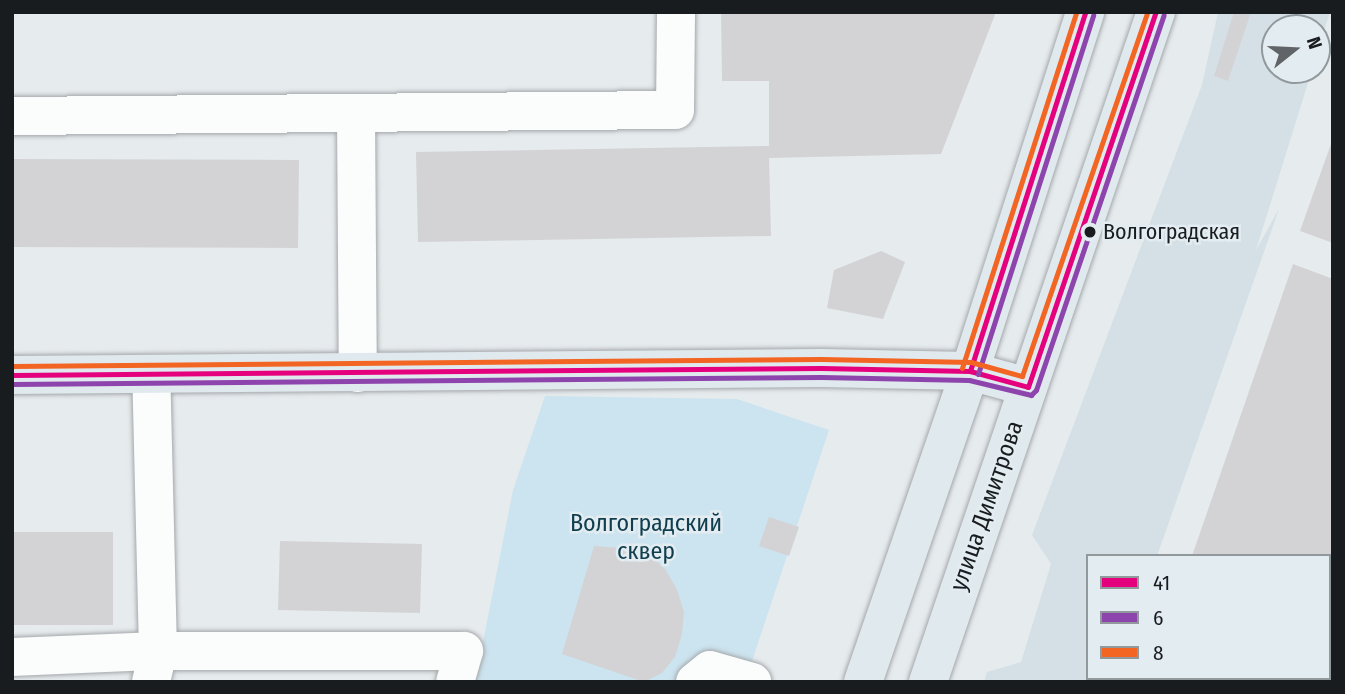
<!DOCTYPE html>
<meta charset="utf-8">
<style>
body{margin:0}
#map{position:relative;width:1345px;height:694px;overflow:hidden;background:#e6ebee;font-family:"Fira Sans Condensed",sans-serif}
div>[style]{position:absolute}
.built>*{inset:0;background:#d4e0e6}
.green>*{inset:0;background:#cce4ef}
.building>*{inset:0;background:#d3d3d5}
.roads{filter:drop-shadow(0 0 2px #a5a8ab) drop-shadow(0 0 2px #a5a8ab)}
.minor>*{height:38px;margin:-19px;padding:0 19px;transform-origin:19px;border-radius:19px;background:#fbfcfc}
.major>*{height:38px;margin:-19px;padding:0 19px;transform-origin:19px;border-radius:19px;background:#e0e9ed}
.bus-1>*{height:5px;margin:-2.5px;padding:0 2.5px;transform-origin:2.5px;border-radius:2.5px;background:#e5007d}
.bus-2>*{height:5px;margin:-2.5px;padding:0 2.5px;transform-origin:2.5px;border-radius:2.5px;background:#8e44ad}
.bus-3>*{height:5px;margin:-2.5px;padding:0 2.5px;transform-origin:2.5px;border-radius:2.5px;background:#f26522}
.dots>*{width:19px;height:19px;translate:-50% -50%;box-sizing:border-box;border:4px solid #e2ecf1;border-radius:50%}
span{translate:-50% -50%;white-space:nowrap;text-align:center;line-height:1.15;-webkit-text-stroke:5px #e2ecf1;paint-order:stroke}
.bus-label{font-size:22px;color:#191c1e}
.left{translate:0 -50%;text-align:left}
.street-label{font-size:24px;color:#191c1e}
.park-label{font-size:24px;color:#103e4f}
.frame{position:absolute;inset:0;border:14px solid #191c1e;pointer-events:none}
.legend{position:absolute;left:1086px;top:554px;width:245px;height:126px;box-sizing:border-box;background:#e2ecf1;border:2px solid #92999d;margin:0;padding:9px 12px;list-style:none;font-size:21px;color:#191c1e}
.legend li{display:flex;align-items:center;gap:14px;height:35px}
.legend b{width:35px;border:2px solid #92999d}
.north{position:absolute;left:1261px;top:14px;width:70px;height:70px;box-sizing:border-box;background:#e2ecf1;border:2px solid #92999d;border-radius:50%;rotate:72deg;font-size:19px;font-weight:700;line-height:28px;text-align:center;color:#191c1e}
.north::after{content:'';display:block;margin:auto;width:24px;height:32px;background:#616467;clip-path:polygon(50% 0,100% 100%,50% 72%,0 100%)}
</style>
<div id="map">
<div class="built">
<i style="clip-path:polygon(1218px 12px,1330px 12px,1317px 53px,1317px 28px,1275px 28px,1275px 70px,1312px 70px,1256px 250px,1279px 209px,1157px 556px,1088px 556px,1088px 678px,1114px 678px,1112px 682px,984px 682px,987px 672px,1021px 662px,1051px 564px,1032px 535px,1202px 85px)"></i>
</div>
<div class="green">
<i style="clip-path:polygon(545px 396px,737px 399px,829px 430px,745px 682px,475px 682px,513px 490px)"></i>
</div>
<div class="building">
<i style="clip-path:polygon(721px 12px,996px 12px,941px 154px,769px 158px,771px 236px,418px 242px,416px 152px,769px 146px,769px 81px,722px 81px)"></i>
<i style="clip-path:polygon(1234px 12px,1251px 12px,1228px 81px,1214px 76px)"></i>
<i style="clip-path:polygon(1332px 141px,1333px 141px,1333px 243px,1300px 231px)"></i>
<i style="clip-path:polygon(12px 159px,299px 160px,298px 248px,12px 247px)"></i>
<i style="clip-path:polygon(881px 251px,905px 262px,883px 319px,827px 308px,834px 270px)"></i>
<i style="clip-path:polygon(1293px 264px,1333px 279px,1333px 561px,1329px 556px,1192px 556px)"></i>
<i style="clip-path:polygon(769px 517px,799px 527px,789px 556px,759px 546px)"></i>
<i style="clip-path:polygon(12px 532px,113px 532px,113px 625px,12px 625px)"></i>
<i style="clip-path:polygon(280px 541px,422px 544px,420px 613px,278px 610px)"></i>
<i style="clip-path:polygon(594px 546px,634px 549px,652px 557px,666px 570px,677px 590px,684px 612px,682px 634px,675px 657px,662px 673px,644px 682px,562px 654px)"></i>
<i style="clip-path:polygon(1184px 678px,1307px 678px,1306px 682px,1193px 682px)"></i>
</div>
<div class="roads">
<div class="minor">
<i style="left:356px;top:113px;width:260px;rotate:89.6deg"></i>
<i style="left:12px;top:116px;width:663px;rotate:-0.52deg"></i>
<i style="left:675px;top:110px;width:98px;rotate:-89.4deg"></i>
<i style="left:12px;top:657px;width:146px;rotate:-2.4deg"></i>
<i style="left:158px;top:651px;width:306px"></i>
<i style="left:464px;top:651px;width:32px;rotate:106deg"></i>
<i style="left:151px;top:682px;width:32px;rotate:-77deg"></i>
<i style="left:158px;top:651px;width:277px;rotate:-91.4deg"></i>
<i style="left:695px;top:682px;width:19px;rotate:-39deg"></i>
<i style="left:710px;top:670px;width:44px;rotate:15.9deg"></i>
</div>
<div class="major">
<i style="left:12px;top:375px;width:809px;rotate:-0.5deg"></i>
<i style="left:821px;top:368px;width:149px;rotate:1.2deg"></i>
<i style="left:970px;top:371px;width:60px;rotate:15.4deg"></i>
<i style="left:863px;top:682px;width:329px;rotate:-71deg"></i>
<i style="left:970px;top:371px;width:377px;rotate:-72.2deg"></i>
<i style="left:928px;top:682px;width:708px;rotate:-71.21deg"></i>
</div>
</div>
<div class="bus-1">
<i style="left:970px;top:371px;width:377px;rotate:-72.2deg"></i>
<i style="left:12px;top:375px;width:809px;rotate:-0.5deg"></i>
<i style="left:821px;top:368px;width:149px;rotate:1.2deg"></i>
<i style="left:970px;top:371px;width:60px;rotate:15.4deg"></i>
<i style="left:1028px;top:387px;width:396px;rotate:-71.2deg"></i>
</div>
<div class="bus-2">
<i style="left:978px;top:374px;width:377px;rotate:-72.2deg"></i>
<i style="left:12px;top:384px;width:809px;rotate:-0.5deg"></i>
<i style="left:821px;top:377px;width:148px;rotate:1.2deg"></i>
<i style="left:969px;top:380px;width:64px;rotate:13.6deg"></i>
<i style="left:1031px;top:395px;width:7px;rotate:-45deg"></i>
<i style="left:1036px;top:390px;width:396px;rotate:-71.2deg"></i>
</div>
<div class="bus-3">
<i style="left:12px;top:366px;width:809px;rotate:-0.5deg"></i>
<i style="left:821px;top:359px;width:150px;rotate:1.1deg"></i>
<i style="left:971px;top:362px;width:53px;rotate:15.4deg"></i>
<i style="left:1022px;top:376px;width:385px;rotate:-71deg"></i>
<i style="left:962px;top:368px;width:374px;rotate:-72.2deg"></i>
</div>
<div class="dots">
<i style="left:1090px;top:232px;background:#191c1e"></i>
</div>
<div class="bus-label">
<span class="left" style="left:1103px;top:232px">Волгоградская</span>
</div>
<div class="street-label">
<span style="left:987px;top:506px;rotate:-71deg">улица Димитрова</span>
</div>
<div class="park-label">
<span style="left:646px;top:538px">Волгоградский<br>сквер</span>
</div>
<div class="frame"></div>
<ul class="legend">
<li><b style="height:9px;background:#e5007d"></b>41</li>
<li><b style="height:9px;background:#8e44ad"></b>6</li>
<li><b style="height:9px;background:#f26522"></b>8</li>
</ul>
<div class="north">N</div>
</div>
